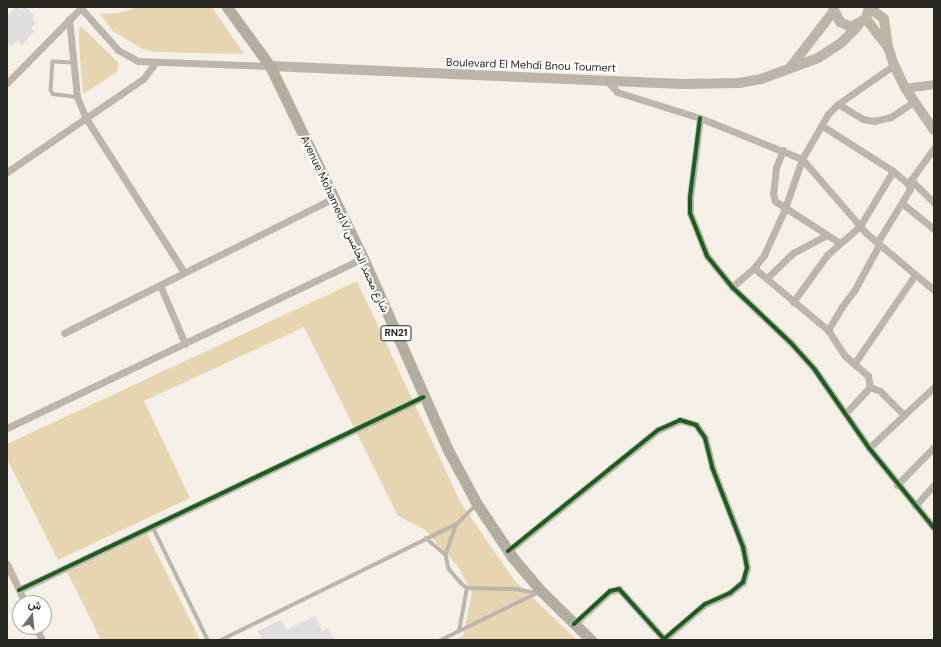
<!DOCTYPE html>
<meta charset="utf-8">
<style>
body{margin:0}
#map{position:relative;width:941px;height:647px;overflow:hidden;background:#f4f0e8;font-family:"DM Sans",Vazirmatn,sans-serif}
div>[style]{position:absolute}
.green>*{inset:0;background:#e6d5b0}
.building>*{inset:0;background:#dfdde0}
.service>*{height:3.5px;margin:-1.75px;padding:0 1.75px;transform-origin:1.75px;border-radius:1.75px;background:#bcb5ac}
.minor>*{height:7px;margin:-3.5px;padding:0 3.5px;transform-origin:3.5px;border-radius:3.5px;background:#bcb5ac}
.tertiary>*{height:9px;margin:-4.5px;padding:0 4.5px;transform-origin:4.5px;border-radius:4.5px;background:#bcb5ac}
.secondary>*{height:10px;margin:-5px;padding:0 5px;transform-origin:5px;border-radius:5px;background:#bab4a9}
.primary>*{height:11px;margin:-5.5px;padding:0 5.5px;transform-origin:5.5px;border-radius:5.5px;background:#b3aca0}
.cycleway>*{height:4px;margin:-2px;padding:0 2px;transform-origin:2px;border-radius:2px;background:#1b5e20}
span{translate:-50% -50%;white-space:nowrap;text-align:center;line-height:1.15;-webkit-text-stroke:4px #fff;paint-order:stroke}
.shield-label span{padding:1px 3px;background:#fff;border:1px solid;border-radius:3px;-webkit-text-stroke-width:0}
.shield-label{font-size:10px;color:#292722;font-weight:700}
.street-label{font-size:11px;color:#292722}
.frame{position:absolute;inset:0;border:8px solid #292722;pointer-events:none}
.north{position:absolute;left:12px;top:595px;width:40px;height:40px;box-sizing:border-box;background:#fff;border:1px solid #a9a9a7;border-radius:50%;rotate:16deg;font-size:11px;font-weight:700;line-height:16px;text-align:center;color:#292722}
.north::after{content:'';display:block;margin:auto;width:14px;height:18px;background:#706d67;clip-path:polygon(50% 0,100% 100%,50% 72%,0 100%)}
</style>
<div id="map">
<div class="green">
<i style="clip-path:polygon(139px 7px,212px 7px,244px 54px,157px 52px,142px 49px,113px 31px,100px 14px,118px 13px)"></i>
<i style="clip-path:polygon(82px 27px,119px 63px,117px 72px,83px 94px,79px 45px,79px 28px)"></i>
<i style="clip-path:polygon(357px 281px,461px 503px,514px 580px,577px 640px,454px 640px,463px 636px,472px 593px,459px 568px,425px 530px,398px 516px,304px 327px,144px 401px,190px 498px,58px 560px,7px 459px,7px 444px)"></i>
<i style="clip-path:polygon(147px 534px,200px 640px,101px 640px,67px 572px)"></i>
</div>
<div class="building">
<i style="clip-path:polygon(16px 7px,21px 10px,25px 7px,35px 16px,32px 20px,36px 23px,31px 28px,35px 31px,22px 45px,17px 41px,11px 46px,9px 44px,7px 46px,7px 16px)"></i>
<i style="clip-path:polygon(315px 616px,322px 631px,328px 628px,334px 640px,262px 640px,258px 631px,281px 620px,286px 630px)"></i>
</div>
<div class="service">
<i style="left:73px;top:63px;width:20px;rotate:-177deg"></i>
<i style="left:53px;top:62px;width:28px;rotate:94deg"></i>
<i style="left:51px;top:90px;width:4px;rotate:63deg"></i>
<i style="left:53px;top:94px;width:23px;rotate:7deg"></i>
<i style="left:457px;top:524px;width:33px;rotate:110deg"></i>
<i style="left:446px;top:555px;width:14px;rotate:78deg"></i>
<i style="left:449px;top:569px;width:18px;rotate:49deg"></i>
<i style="left:461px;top:583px;width:8px;rotate:40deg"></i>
<i style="left:467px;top:588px;width:48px;rotate:1.2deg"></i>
<i style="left:515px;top:589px;width:22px;rotate:10deg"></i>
<i style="left:153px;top:527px;width:126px;rotate:64deg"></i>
<i style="left:426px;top:538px;width:26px;rotate:40deg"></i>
<i style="left:459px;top:631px;width:44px;rotate:-79.5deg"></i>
<i style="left:221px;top:640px;width:263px;rotate:-26.2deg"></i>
<i style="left:457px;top:524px;width:27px;rotate:-45deg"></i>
<i style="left:441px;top:640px;width:107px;rotate:-26.1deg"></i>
</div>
<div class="minor">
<i style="left:80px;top:7px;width:57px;rotate:48.5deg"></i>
<i style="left:118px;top:50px;width:23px;rotate:29deg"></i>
<i style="left:138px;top:61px;width:132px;rotate:2.2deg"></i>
<i style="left:69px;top:19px;width:78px;rotate:84.1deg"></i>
<i style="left:77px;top:97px;width:25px;rotate:67deg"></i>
<i style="left:87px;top:120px;width:180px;rotate:57.5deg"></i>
<i style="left:606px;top:80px;width:16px;rotate:47deg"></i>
<i style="left:617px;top:92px;width:87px;rotate:17.4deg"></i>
<i style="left:700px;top:118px;width:110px;rotate:21.9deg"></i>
<i style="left:802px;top:159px;width:98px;rotate:49.1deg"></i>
<i style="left:866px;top:233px;width:89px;rotate:40deg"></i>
<i style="left:7px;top:83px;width:107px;rotate:-45.4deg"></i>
<i style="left:838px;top:104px;width:29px;rotate:31deg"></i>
<i style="left:863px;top:119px;width:11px;rotate:10deg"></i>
<i style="left:874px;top:121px;width:17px;rotate:-13deg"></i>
<i style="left:891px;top:117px;width:27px;rotate:-34deg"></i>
<i style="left:700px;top:118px;width:80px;rotate:97.2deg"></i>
<i style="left:690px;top:197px;width:16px;rotate:90deg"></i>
<i style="left:690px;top:213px;width:46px;rotate:68.4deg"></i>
<i style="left:707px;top:256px;width:40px;rotate:51deg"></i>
<i style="left:732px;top:287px;width:81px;rotate:43.5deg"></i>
<i style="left:791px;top:343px;width:36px;rotate:48deg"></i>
<i style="left:815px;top:370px;width:95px;rotate:55.3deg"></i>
<i style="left:869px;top:448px;width:103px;rotate:50.9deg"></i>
<i style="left:783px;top:150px;width:18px;rotate:112deg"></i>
<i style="left:776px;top:167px;width:27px;rotate:96deg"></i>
<i style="left:773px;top:194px;width:7px;rotate:74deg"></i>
<i style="left:775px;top:201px;width:77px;rotate:32.9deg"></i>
<i style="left:7px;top:172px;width:165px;rotate:-34.4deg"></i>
<i style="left:143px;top:79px;width:20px;rotate:-53deg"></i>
<i style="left:911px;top:180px;width:33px;rotate:45deg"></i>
<i style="left:908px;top:184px;width:44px;rotate:-54.2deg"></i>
<i style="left:903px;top:204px;width:40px;rotate:39deg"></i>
<i style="left:877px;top:243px;width:63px;rotate:-58.6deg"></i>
<i style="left:910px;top:189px;width:5px;rotate:-112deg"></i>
<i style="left:908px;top:184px;width:20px;rotate:-139deg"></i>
<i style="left:754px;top:268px;width:97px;rotate:40deg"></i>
<i style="left:828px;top:330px;width:30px;rotate:57deg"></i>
<i style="left:844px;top:355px;width:32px;rotate:41deg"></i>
<i style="left:868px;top:376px;width:11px;rotate:80deg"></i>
<i style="left:870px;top:387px;width:35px;rotate:133deg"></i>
<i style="left:767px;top:278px;width:36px;rotate:-44deg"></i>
<i style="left:793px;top:253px;width:38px;rotate:-28deg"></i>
<i style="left:160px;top:285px;width:64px;rotate:67deg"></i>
<i style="left:732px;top:287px;width:29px;rotate:-41deg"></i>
<i style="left:754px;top:268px;width:16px;rotate:-52deg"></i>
<i style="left:764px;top:255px;width:48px;rotate:-65.6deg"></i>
<i style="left:784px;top:211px;width:55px;rotate:-70.9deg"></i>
<i style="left:802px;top:159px;width:52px;rotate:-60deg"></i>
<i style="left:828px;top:114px;width:14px;rotate:-45deg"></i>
<i style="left:838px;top:104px;width:68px;rotate:-34.9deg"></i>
<i style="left:793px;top:302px;width:58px;rotate:-54.1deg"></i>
<i style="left:827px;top:255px;width:44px;rotate:-41.3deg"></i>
<i style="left:860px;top:226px;width:64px;rotate:-59deg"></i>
<i style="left:893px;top:171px;width:85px;rotate:-147.4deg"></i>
<i style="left:828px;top:330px;width:26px;rotate:-59deg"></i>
<i style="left:841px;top:308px;width:21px;rotate:-53deg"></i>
<i style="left:854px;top:291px;width:52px;rotate:-61.5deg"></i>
<i style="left:64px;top:333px;width:302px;rotate:-26.6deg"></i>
<i style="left:854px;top:364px;width:108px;rotate:-55.6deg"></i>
<i style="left:904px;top:415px;width:41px;rotate:-43deg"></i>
<i style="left:7px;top:428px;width:395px;rotate:-25.5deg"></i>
<i style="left:869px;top:448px;width:48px;rotate:-43.3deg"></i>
<i style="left:904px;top:415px;width:34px;rotate:-135deg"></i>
<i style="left:880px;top:391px;width:11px;rotate:-158deg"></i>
<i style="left:897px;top:485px;width:53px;rotate:-45.8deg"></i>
<i style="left:915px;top:506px;width:28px;rotate:-48deg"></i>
<i style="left:508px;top:551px;width:193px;rotate:-38.9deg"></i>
<i style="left:658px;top:430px;width:24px;rotate:-24deg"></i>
<i style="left:680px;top:420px;width:17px;rotate:17deg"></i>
<i style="left:696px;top:425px;width:16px;rotate:55deg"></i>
<i style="left:705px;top:438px;width:30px;rotate:76deg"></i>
<i style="left:712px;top:467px;width:86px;rotate:68.8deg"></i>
<i style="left:743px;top:547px;width:21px;rotate:79deg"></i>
<i style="left:747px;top:568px;width:15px;rotate:106deg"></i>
<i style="left:743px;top:582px;width:17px;rotate:140deg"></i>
<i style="left:730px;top:593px;width:27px;rotate:156deg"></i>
<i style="left:705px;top:604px;width:54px;rotate:139.5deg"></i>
<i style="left:664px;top:639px;width:67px;rotate:-132deg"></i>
<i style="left:619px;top:589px;width:9px;rotate:167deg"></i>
<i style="left:610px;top:591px;width:49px;rotate:137.5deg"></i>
<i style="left:7px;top:564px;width:43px;rotate:65.2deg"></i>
<i style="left:19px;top:590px;width:448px;rotate:-25.5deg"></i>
<i style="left:36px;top:627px;width:14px;rotate:65deg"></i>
</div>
<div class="tertiary">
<i style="left:905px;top:88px;width:29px;rotate:-8deg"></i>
</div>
<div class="secondary">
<i style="left:833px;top:8px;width:16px;rotate:63deg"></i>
<i style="left:840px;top:22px;width:12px;rotate:24deg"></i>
<i style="left:851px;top:27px;width:17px;rotate:-28deg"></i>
<i style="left:866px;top:19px;width:12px;rotate:-76deg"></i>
<i style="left:870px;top:8px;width:18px;rotate:38deg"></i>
<i style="left:884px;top:19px;width:28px;rotate:82deg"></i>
<i style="left:888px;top:47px;width:19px;rotate:72deg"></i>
<i style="left:894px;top:65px;width:25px;rotate:64deg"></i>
<i style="left:905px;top:88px;width:51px;rotate:55.4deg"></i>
<i style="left:866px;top:19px;width:36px;rotate:52deg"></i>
<i style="left:270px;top:66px;width:413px;rotate:2.5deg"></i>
<i style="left:683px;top:84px;width:56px;rotate:-1deg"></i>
<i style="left:739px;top:83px;width:22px;rotate:-10deg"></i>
<i style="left:761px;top:79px;width:61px;rotate:-20.2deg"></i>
<i style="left:818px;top:58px;width:27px;rotate:-33deg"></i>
<i style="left:841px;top:43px;width:24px;rotate:-45deg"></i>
<i style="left:789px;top:69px;width:72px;rotate:-52.3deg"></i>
</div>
<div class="primary">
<i style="left:227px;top:7px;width:73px;rotate:53.9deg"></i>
<i style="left:270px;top:66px;width:213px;rotate:64.2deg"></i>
<i style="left:363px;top:258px;width:210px;rotate:66.1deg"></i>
<i style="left:448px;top:450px;width:61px;rotate:61.8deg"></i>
<i style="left:477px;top:504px;width:65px;rotate:56.3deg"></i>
<i style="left:513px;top:558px;width:43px;rotate:49.7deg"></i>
<i style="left:541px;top:591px;width:70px;rotate:44.4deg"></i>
</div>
<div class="cycleway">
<i style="left:700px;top:118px;width:80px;rotate:97.2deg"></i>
<i style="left:690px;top:197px;width:16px;rotate:90deg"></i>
<i style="left:690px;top:213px;width:46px;rotate:68.4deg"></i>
<i style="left:707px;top:256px;width:40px;rotate:51deg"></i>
<i style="left:732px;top:287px;width:81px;rotate:43.5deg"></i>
<i style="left:791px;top:343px;width:36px;rotate:48deg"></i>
<i style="left:815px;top:370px;width:95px;rotate:55.3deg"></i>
<i style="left:869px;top:448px;width:103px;rotate:50.9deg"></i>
<i style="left:508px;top:551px;width:193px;rotate:-38.9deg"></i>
<i style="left:658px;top:430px;width:24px;rotate:-24deg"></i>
<i style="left:680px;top:420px;width:17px;rotate:17deg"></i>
<i style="left:696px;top:425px;width:16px;rotate:55deg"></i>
<i style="left:705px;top:438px;width:30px;rotate:76deg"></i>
<i style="left:712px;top:467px;width:86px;rotate:68.8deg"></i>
<i style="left:743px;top:547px;width:21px;rotate:79deg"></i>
<i style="left:747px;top:568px;width:15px;rotate:106deg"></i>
<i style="left:743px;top:582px;width:17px;rotate:140deg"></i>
<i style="left:730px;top:593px;width:27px;rotate:156deg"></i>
<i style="left:705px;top:604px;width:54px;rotate:139.5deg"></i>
<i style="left:664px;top:639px;width:67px;rotate:-132deg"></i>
<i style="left:619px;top:589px;width:9px;rotate:167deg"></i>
<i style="left:610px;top:591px;width:49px;rotate:137.5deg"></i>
<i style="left:19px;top:590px;width:448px;rotate:-25.5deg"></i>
</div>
<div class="shield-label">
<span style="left:396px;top:333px">RN21</span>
</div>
<div class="street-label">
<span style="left:531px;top:65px;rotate:2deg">Boulevard El Mehdi Bnou Toumert</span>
<span style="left:345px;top:224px;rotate:65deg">Avenue Mohamed V شارع محمد الخامس</span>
</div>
<div class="frame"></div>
<div class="north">ش</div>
</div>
